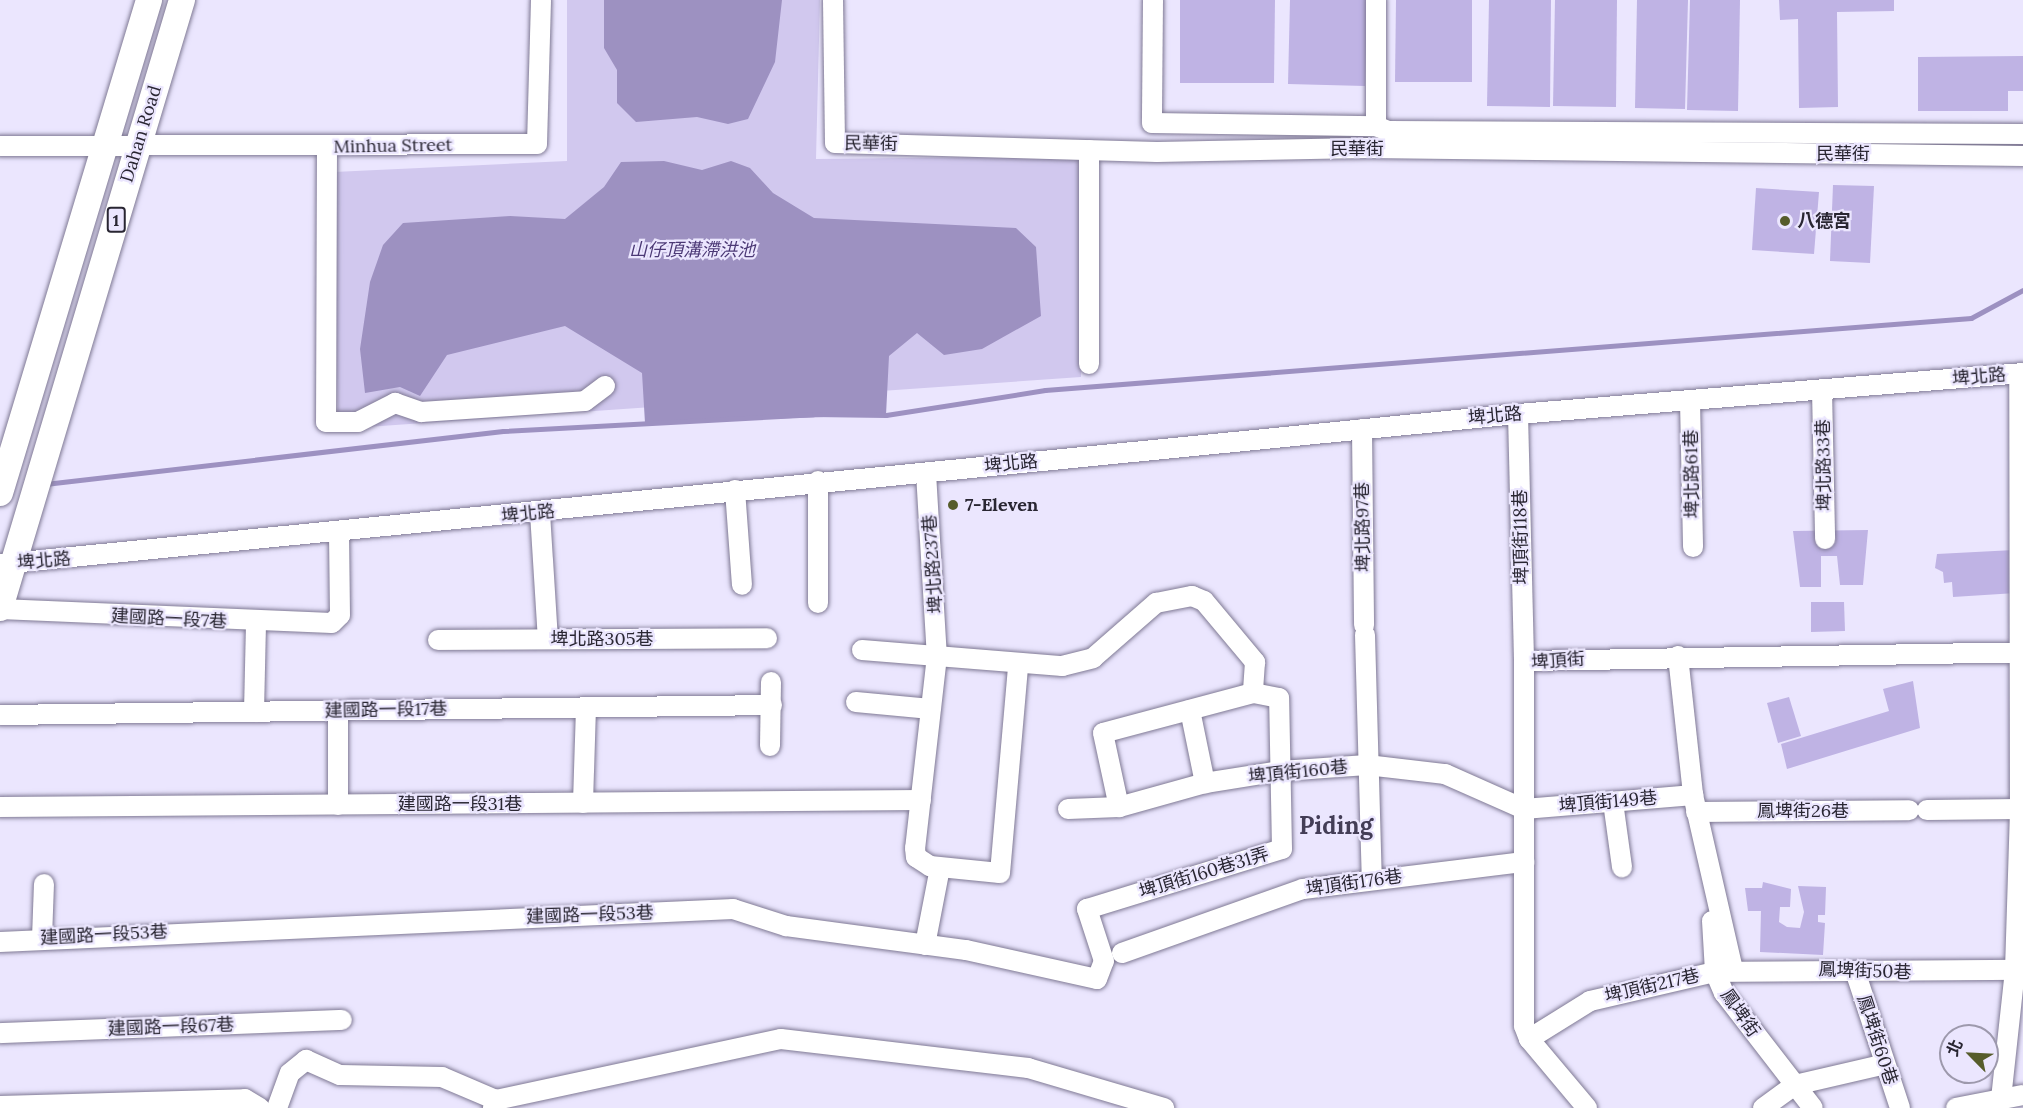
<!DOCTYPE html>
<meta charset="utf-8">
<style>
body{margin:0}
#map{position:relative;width:2023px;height:1108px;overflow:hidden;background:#ebe6fe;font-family:Lora,"Noto Sans TC",serif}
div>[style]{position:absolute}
.green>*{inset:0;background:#d1c8ee}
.water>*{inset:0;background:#9d91c1}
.stream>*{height:5px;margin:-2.5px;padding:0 2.5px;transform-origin:2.5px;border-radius:2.5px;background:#9d91c1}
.building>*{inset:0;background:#bfb3e4}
.roads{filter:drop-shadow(0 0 2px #7f7994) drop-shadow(0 0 2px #7f7994)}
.minor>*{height:20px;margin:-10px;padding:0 10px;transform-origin:10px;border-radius:10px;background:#fff}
.major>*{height:26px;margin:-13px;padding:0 13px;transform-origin:13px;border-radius:13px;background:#fff}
.dots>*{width:16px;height:16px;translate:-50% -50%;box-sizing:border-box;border:3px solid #ebe6fe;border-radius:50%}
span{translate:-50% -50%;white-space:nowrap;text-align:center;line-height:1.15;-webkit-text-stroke:4.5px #ebe6fe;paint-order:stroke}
.shield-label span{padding:2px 4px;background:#ebe6fe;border:2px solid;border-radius:4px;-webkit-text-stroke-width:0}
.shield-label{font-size:16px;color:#292632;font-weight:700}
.street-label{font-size:18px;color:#292632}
.poi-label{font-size:18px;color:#292632;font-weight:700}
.left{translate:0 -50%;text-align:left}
.park-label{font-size:18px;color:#4b3875;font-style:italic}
.district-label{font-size:24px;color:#433d56;font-weight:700}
.north{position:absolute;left:1939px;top:1024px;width:60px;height:60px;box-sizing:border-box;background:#ebe6fe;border:2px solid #9d99ac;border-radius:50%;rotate:294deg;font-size:16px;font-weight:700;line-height:24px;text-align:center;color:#292632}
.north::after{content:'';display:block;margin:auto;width:21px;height:27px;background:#565c2b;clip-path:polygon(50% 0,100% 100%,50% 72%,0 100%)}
</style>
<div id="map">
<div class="green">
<i style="clip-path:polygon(567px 0,820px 0,816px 159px,1081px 156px,1081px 377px,338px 429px,334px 172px,567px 161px)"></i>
</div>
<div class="water">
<i style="clip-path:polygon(604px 0,782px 0,775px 62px,748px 119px,728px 124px,697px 117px,636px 122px,617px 103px,617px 70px,604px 48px)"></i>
<i style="clip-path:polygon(664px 161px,702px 170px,731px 161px,750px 168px,773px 193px,814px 218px,1016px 228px,1036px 247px,1041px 316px,982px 349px,944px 355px,917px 333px,889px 356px,886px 415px,645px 423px,642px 373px,565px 326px,447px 355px,420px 396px,400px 387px,365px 393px,360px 349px,370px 282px,383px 245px,403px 223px,510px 216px,565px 219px,604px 187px,621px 162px)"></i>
</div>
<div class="stream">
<i style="left:45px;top:484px;width:461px;rotate:-6.6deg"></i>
<i style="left:503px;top:431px;width:311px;rotate:-3.1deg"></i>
<i style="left:814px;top:414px;width:72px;rotate:0.8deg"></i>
<i style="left:886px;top:415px;width:161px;rotate:-8.9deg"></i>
<i style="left:1045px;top:390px;width:929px;rotate:-4.45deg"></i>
<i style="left:1971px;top:318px;width:59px;rotate:-28.3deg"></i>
</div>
<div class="building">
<i style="clip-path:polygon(1180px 0,1275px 0,1274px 83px,1180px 83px)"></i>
<i style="clip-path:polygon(1290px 0,1367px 0,1365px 86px,1288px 84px)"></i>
<i style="clip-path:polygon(1396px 0,1472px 0,1472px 82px,1395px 82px)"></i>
<i style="clip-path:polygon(1489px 0,1551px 0,1550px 107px,1487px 106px)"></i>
<i style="clip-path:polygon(1555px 0,1617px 0,1616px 107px,1553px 106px)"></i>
<i style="clip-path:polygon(1637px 0,1688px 0,1685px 109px,1635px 108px)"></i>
<i style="clip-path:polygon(1690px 0,1740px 0,1738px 111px,1687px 110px)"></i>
<i style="clip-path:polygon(1779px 0,1894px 0,1894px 11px,1837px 12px,1838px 107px,1799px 108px,1798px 19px,1780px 20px)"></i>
<i style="clip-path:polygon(2023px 56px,2023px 91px,2008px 91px,2008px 111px,1918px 111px,1918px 57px)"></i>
<i style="clip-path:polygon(1833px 185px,1874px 186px,1870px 263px,1830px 261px)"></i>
<i style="clip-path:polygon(1756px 188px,1819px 192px,1814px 254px,1752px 250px)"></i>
<i style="clip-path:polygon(1868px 530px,1863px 585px,1840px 585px,1837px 556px,1821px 556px,1821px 587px,1800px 587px,1793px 531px)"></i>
<i style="clip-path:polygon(2014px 550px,2016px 593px,1953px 597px,1952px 582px,1944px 583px,1943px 572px,1935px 568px,1937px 554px)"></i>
<i style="clip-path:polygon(1811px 602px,1844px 602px,1845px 631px,1811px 632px)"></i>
<i style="clip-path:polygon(1913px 681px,1920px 728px,1787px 769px,1781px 744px,1889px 711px,1883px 689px)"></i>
<i style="clip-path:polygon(1789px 697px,1801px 736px,1778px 743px,1767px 703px)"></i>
<i style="clip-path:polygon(1763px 882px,1791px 889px,1790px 907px,1780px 907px,1779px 922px,1787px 927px,1800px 928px,1804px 912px,1798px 886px,1826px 887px,1825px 915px,1818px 915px,1818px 922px,1825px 923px,1823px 955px,1760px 952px,1761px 911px,1748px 911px,1745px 888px,1762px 888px)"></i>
</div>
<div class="roads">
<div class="minor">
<i style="left:833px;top:0;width:143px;rotate:89.2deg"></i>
<i style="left:835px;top:143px;width:322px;rotate:1.6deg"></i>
<i style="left:1157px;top:152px;width:212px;rotate:-1.1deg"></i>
<i style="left:1369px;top:148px;width:654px;rotate:0.7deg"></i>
<i style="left:1153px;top:0;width:123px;rotate:90.5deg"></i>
<i style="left:1152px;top:123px;width:224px;rotate:0.8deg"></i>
<i style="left:1376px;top:126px;width:13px;rotate:23deg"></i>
<i style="left:1388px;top:131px;width:635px;rotate:0.27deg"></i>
<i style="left:1376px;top:126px;width:126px;rotate:-90deg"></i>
<i style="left:0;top:146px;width:537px;rotate:-0.21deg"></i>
<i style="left:537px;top:144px;width:144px;rotate:-88.4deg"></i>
<i style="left:327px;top:146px;width:276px;rotate:90.2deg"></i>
<i style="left:326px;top:422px;width:32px"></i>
<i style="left:358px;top:422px;width:42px;rotate:-27.2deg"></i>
<i style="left:395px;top:403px;width:28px;rotate:19deg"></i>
<i style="left:421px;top:412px;width:164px;rotate:-3.8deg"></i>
<i style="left:585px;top:401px;width:25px;rotate:-37deg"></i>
<i style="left:1089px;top:364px;width:214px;rotate:-90deg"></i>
<i style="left:1822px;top:390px;width:149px;rotate:88.8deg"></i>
<i style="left:1690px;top:401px;width:146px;rotate:88.8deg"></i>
<i style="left:1518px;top:414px;width:247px;rotate:88.6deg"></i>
<i style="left:1362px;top:429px;width:196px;rotate:89.4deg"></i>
<i style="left:926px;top:473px;width:183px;rotate:86.6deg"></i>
<i style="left:937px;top:656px;width:193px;rotate:96.5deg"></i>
<i style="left:915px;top:848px;width:9px;rotate:84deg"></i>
<i style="left:916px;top:857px;width:17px;rotate:33deg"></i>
<i style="left:930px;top:866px;width:70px;rotate:5.7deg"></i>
<i style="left:1000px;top:873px;width:207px;rotate:-85deg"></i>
<i style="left:818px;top:481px;width:122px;rotate:90deg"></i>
<i style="left:735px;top:490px;width:95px;rotate:85.8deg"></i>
<i style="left:540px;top:513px;width:126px;rotate:86.4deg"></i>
<i style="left:1px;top:564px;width:1524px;rotate:-5.65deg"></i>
<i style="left:1518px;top:414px;width:507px;rotate:-4.64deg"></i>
<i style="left:0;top:609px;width:332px;rotate:2.4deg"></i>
<i style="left:332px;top:623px;width:11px;rotate:-45deg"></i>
<i style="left:340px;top:615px;width:83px;rotate:-90.7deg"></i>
<i style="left:1365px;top:635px;width:245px;rotate:88.4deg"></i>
<i style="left:438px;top:640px;width:329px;rotate:-0.3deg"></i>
<i style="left:862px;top:650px;width:201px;rotate:4.6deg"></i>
<i style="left:1062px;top:666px;width:32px;rotate:-14deg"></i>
<i style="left:1093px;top:658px;width:84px;rotate:-41.1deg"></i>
<i style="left:1156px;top:603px;width:37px;rotate:-11deg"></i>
<i style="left:1192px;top:596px;width:13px;rotate:23deg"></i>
<i style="left:1204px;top:601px;width:80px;rotate:50.1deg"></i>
<i style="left:1255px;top:662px;width:31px;rotate:94deg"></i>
<i style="left:1678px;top:656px;width:140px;rotate:83.8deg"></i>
<i style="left:1693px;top:795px;width:180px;rotate:77.1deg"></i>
<i style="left:856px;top:702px;width:75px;rotate:5.3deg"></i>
<i style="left:1190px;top:710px;width:75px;rotate:78.4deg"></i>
<i style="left:338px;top:711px;width:94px;rotate:90deg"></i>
<i style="left:254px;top:712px;width:89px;rotate:-88.7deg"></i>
<i style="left:0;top:715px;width:772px;rotate:-0.74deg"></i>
<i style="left:770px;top:746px;width:64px;rotate:-89.1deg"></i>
<i style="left:1613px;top:802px;width:66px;rotate:82.1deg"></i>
<i style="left:583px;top:803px;width:95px;rotate:-88.2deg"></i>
<i style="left:0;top:807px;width:921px;rotate:-0.44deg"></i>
<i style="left:1068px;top:809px;width:51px;rotate:-2.2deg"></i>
<i style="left:1119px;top:807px;width:89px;rotate:-15.6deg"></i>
<i style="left:1205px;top:783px;width:77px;rotate:-9deg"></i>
<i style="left:1281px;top:771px;width:86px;rotate:-4deg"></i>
<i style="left:1367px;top:765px;width:79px;rotate:6.6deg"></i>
<i style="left:1445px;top:774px;width:86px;rotate:23.9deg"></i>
<i style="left:1524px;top:809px;width:170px;rotate:-4.7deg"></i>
<i style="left:1927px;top:810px;width:93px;rotate:-0.6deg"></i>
<i style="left:1696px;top:812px;width:213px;rotate:-0.5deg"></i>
<i style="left:1712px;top:921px;width:51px;rotate:86.6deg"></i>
<i style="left:1715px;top:972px;width:23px;rotate:67deg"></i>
<i style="left:1724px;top:993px;width:145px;rotate:52.3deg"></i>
<i style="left:42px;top:938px;width:54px;rotate:-87.9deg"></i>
<i style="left:0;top:942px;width:734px;rotate:-2.58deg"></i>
<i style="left:733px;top:909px;width:56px;rotate:17.8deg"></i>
<i style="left:786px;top:926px;width:182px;rotate:7.6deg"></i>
<i style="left:966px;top:950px;width:134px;rotate:12.5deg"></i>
<i style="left:1097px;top:979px;width:19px;rotate:-69deg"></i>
<i style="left:1104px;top:961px;width:55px;rotate:-108.1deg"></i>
<i style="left:1087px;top:909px;width:204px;rotate:-17.1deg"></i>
<i style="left:1282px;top:849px;width:151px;rotate:-91.1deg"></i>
<i style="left:1279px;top:698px;width:26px;rotate:-169deg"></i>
<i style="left:1253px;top:693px;width:155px;rotate:165.1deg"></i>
<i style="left:1103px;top:733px;width:76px;rotate:77.8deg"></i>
<i style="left:925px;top:945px;width:78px;rotate:-79deg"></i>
<i style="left:1122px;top:953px;width:192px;rotate:-19.5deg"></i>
<i style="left:1303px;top:889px;width:223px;rotate:-7deg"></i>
<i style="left:1855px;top:971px;width:144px;rotate:71.8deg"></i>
<i style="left:0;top:1033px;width:342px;rotate:-2.2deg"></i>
<i style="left:1529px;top:1039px;width:72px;rotate:-31.9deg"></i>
<i style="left:1590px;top:1001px;width:128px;rotate:-13.1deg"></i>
<i style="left:1715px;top:972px;width:300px;rotate:-0.4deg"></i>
<i style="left:2001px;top:1099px;width:130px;rotate:-83.8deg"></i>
<i style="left:2015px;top:970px;width:161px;rotate:-88.2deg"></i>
<i style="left:2020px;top:809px;width:435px;rotate:-90.1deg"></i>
<i style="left:0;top:1106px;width:245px;rotate:-1.6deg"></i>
<i style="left:245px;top:1099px;width:17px;rotate:31deg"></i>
<i style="left:277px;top:1108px;width:37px;rotate:-70deg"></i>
<i style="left:290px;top:1073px;width:21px;rotate:-39deg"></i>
<i style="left:306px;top:1060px;width:37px;rotate:24deg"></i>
<i style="left:340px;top:1075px;width:102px;rotate:1.1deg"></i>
<i style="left:442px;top:1077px;width:59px;rotate:23.1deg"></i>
<i style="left:493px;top:1108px;width:9px;rotate:-69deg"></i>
<i style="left:496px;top:1100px;width:291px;rotate:-12.1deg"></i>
<i style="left:781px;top:1039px;width:249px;rotate:6.7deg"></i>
<i style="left:1028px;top:1068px;width:142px;rotate:16.4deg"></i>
<i style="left:1587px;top:1108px;width:90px;rotate:-130deg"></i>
<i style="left:1529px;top:1039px;width:14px;rotate:-111deg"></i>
<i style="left:1524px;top:1026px;width:365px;rotate:-90deg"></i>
<i style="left:1524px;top:661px;width:499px;rotate:-1deg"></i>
<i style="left:1763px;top:1108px;width:39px;rotate:-36deg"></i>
<i style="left:1795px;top:1085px;width:92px;rotate:-13.1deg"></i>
<i style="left:1956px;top:1108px;width:68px;rotate:-11deg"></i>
</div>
<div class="major">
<i style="left:0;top:493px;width:515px;rotate:-73.18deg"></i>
<i style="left:0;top:608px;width:635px;rotate:-73.34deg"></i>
</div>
</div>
<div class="dots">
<i style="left:1785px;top:221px;background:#565c2b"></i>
<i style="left:953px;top:505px;background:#565c2b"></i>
</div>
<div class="shield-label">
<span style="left:116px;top:220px">1</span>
</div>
<div class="street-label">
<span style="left:141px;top:134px;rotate:-73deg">Dahan Road</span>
<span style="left:871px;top:144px;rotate:1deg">民華街</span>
<span style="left:393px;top:146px;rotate:-1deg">Minhua Street</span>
<span style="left:1357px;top:149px">民華街</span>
<span style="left:1843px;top:154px">民華街</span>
<span style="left:1979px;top:377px;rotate:-5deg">埤北路</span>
<span style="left:1495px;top:416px;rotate:-5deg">埤北路</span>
<span style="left:1011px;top:464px;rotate:-6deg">埤北路</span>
<span style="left:1824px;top:465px;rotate:-91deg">埤北路33巷</span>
<span style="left:1692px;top:474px;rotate:-91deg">埤北路61巷</span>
<span style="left:528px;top:514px;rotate:-6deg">埤北路</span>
<span style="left:1363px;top:527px;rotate:-91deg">埤北路97巷</span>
<span style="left:1521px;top:537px;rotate:-91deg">埤頂街118巷</span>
<span style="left:44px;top:561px;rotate:-5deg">埤北路</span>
<span style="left:933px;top:564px;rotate:-94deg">埤北路237巷</span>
<span style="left:169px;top:619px;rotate:3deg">建國路一段7巷</span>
<span style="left:602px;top:639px">埤北路305巷</span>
<span style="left:1558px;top:661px;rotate:-4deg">埤頂街</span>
<span style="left:386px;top:710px;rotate:-1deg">建國路一段17巷</span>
<span style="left:1298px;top:772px;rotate:-6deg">埤頂街160巷</span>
<span style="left:1608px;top:802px;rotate:-5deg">埤頂街149巷</span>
<span style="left:460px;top:804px">建國路一段31巷</span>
<span style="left:1803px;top:811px">鳳埤街26巷</span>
<span style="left:1204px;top:873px;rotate:-17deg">埤頂街160巷31弄</span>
<span style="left:1354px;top:883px;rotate:-8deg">埤頂街176巷</span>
<span style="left:590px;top:915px;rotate:-2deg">建國路一段53巷</span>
<span style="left:104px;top:935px;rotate:-3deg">建國路一段53巷</span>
<span style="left:1865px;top:971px;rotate:2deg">鳳埤街50巷</span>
<span style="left:1652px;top:986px;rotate:-13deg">埤頂街217巷</span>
<span style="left:1740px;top:1013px;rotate:55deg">鳳埤街</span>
<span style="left:171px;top:1027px;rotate:-2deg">建國路一段67巷</span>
<span style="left:1877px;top:1040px;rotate:72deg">鳳埤街60巷</span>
</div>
<div class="poi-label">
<span class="left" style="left:1797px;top:221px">八德宮</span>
<span class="left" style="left:965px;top:505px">7-Eleven</span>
</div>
<div class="park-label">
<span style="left:692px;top:250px">山仔頂溝滯洪池</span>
</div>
<div class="district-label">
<span style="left:1336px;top:826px">Piding</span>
</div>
<div class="north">北</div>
</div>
